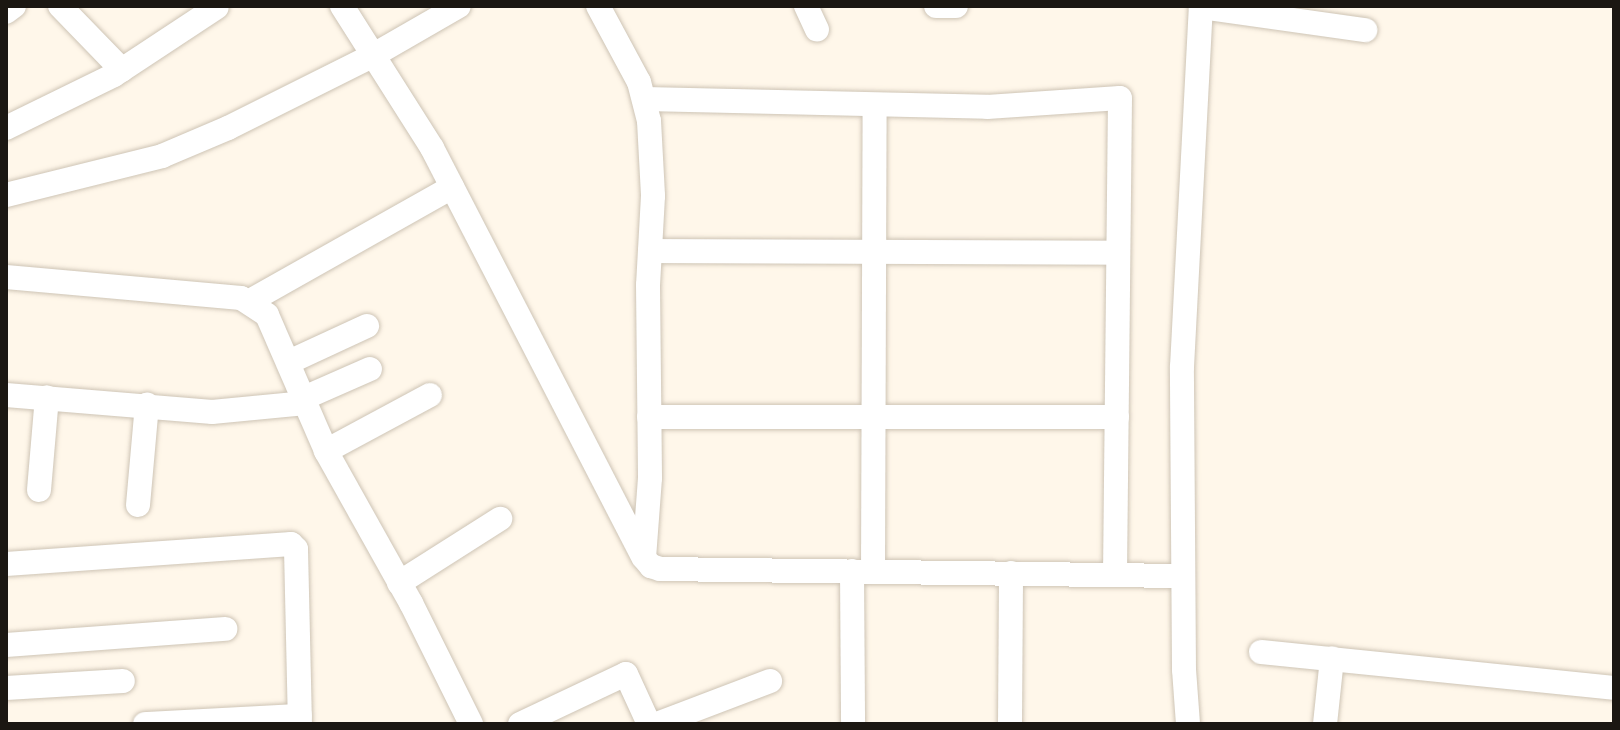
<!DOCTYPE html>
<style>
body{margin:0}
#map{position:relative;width:1620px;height:730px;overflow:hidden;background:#fff7ea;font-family:Cabin,sans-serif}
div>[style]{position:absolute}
.roads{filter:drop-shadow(0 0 2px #cec4b5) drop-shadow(0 0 2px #cec4b5)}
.minor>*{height:24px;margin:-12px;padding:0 12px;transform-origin:12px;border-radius:12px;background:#fff}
span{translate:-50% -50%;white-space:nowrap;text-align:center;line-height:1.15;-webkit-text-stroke:7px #fff;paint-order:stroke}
.frame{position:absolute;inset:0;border:8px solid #1b1712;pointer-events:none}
</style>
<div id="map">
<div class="roads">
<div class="minor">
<i style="left:60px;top:6px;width:89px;rotate:45.9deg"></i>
<i style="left:342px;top:6px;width:168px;rotate:57.6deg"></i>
<i style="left:432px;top:148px;width:459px;rotate:62.7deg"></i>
<i style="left:598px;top:6px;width:86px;rotate:61.7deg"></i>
<i style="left:639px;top:82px;width:40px;rotate:75.6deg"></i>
<i style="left:649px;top:121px;width:75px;rotate:86.9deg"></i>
<i style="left:653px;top:196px;width:89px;rotate:93.2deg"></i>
<i style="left:648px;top:285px;width:193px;rotate:89.4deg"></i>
<i style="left:650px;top:478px;width:80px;rotate:94.3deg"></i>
<i style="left:644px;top:558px;width:11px;rotate:49deg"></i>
<i style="left:651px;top:566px;width:9px;rotate:18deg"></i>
<i style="left:660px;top:569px;width:523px;rotate:0.77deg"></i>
<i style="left:806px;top:6px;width:26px;rotate:65deg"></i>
<i style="left:936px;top:6px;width:20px"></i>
<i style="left:1201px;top:7px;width:166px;rotate:8deg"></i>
<i style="left:6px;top:12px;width:10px;rotate:-37deg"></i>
<i style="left:645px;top:99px;width:342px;rotate:1.3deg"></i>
<i style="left:987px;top:107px;width:133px;rotate:-3.9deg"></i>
<i style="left:1120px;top:98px;width:477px;rotate:90.6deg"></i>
<i style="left:6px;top:128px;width:120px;rotate:-26.1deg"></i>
<i style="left:114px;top:75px;width:123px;rotate:-33.4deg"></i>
<i style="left:6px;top:195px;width:161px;rotate:-14deg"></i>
<i style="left:162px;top:156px;width:72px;rotate:-23deg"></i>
<i style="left:228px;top:128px;width:161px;rotate:-26.6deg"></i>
<i style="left:372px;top:56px;width:100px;rotate:-29.9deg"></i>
<i style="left:650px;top:251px;width:468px;rotate:0.2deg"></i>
<i style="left:6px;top:277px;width:236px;rotate:5.1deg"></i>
<i style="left:241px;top:298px;width:31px;rotate:33deg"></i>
<i style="left:267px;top:315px;width:148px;rotate:66.5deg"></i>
<i style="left:326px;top:451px;width:174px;rotate:60.8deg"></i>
<i style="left:411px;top:603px;width:135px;rotate:63.6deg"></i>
<i style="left:250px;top:301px;width:232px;rotate:-29.4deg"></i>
<i style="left:289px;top:362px;width:86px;rotate:-24.8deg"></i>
<i style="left:6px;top:395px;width:207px;rotate:4.7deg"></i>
<i style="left:212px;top:412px;width:94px;rotate:-5.5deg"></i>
<i style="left:304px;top:398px;width:72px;rotate:-23.7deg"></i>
<i style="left:649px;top:417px;width:468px"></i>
<i style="left:326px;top:451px;width:118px;rotate:-28.3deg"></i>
<i style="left:39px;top:490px;width:93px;rotate:-85.1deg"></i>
<i style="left:138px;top:505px;width:101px;rotate:-84.9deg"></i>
<i style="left:6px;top:564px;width:286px;rotate:-4deg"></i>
<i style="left:291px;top:544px;width:7px;rotate:45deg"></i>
<i style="left:296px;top:549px;width:175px;rotate:88.7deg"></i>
<i style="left:852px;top:571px;width:153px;rotate:89.6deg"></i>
<i style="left:873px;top:572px;width:466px;rotate:-89.8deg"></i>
<i style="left:399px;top:583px;width:120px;rotate:-32.4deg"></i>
<i style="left:6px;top:645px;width:220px;rotate:-4.2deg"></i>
<i style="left:1261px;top:652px;width:355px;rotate:5.8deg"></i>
<i style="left:6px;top:688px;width:117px;rotate:-3.4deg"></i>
<i style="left:145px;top:724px;width:155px;rotate:-3deg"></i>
<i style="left:520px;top:724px;width:117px;rotate:-25.3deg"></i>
<i style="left:626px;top:674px;width:55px;rotate:65.3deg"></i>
<i style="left:657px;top:724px;width:121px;rotate:-20.8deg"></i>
<i style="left:1010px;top:724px;width:151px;rotate:-89.6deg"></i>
<i style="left:1188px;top:724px;width:54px;rotate:-94.2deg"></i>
<i style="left:1184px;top:670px;width:303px;rotate:-90.4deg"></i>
<i style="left:1182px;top:367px;width:361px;rotate:-87deg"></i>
<i style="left:1325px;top:724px;width:66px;rotate:-83.9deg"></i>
</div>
</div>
<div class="frame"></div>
</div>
